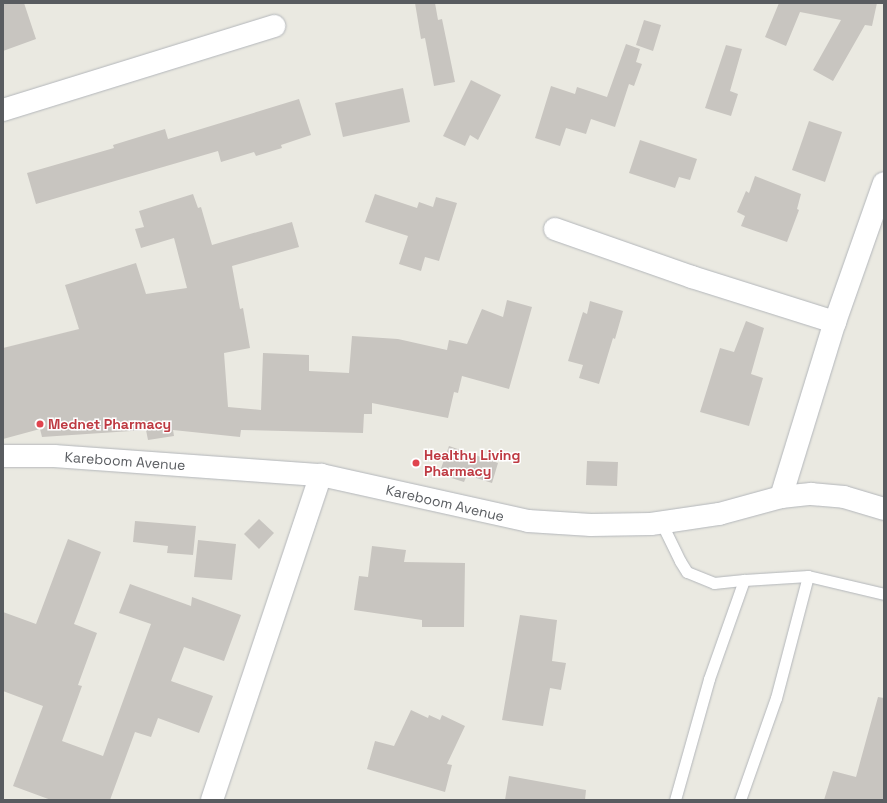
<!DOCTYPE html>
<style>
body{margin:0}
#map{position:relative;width:887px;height:803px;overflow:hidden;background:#eae9e1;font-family:"Space Grotesk",sans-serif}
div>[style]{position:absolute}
.building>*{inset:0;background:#c8c5c0}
.roads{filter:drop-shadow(0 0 1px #b3b6ba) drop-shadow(0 0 1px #b3b6ba)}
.lane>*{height:11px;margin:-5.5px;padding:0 5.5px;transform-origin:5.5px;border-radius:5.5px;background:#fff}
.street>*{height:22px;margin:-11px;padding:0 11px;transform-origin:11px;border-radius:11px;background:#fff}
.dots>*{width:11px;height:11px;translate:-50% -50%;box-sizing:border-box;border:2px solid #fff;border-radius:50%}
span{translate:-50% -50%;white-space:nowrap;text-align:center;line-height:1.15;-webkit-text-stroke:3px #fff;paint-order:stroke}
.health-label{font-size:14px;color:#be3a42;font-weight:700}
.left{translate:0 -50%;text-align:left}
.street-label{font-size:14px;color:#595c60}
.frame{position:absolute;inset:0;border:4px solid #595c60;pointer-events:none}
</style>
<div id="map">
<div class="building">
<i style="clip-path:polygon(3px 3px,24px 3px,36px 39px,3px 51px)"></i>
<i style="clip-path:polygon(415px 3px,435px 3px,438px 20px,442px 19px,455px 82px,434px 86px,425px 38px,421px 39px)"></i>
<i style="clip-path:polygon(779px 3px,877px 3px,872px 26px,865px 25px,833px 81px,813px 70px,841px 20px,800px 12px,786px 46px,765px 37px)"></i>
<i style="clip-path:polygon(644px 20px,661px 25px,653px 51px,636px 45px)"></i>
<i style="clip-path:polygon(626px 44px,640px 49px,636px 62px,642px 64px,634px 86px,629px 84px,615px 127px,591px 119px,586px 134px,566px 128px,560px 146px,535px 138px,551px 86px,575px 94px,577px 87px,607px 97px)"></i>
<i style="clip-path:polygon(726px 45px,742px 49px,730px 91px,738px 94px,731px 116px,705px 108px)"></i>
<i style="clip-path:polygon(471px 80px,501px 95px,478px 140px,470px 135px,465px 146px,443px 136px)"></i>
<i style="clip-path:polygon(403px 88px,410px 122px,343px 137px,335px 103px)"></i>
<i style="clip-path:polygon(299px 99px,311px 135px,281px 145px,282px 148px,256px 156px,254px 152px,221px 162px,218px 151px,36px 204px,27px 173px,114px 148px,113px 145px,165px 129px,168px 139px)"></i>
<i style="clip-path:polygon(809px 121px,842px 132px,825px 182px,792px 170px)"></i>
<i style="clip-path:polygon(640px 140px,697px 159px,690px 180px,679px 177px,675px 188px,629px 173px)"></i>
<i style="clip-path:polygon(755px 176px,801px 194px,797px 209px,799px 210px,787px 242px,741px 226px,745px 216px,737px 212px,746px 191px,749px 193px)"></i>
<i style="clip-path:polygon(193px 194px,198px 208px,201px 207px,212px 245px,292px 222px,299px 247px,232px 266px,240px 309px,243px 308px,250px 348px,224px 353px,228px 407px,261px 410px,263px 353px,309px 355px,309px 371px,349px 373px,352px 336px,398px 339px,447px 350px,449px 340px,467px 344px,482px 309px,503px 317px,507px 300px,532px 307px,509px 389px,462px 376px,458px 393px,454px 392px,448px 418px,372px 403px,372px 414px,364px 414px,363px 433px,241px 430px,240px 437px,173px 430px,174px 436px,148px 440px,146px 430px,42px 437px,40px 429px,3px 439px,3px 348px,79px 329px,65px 285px,136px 263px,146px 294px,187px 288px,174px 238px,141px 248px,135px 229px,144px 227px,139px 211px)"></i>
<i style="clip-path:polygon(375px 194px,417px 208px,419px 202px,433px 207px,436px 197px,457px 203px,439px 261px,425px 257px,421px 271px,399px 264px,408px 236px,365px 222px)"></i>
<i style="clip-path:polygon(590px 301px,623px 311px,615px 339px,613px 338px,599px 384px,579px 378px,583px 365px,568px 361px,583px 312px,587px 314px)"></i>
<i style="clip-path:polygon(746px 321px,764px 328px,751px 374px,763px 378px,749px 426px,700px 412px,720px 348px,734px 352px)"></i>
<i style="clip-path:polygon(449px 446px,498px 463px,492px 483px,467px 475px,464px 482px,439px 474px)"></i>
<i style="clip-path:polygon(587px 461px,618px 462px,617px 486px,586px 485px)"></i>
<i style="clip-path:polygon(259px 519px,274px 533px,259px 549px,244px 534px)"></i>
<i style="clip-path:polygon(135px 521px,196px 526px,193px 555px,167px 553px,168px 546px,133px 542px)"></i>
<i style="clip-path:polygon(68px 539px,101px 552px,74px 624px,97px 633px,78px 685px,82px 686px,62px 741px,103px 756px,151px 624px,119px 613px,130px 584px,191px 606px,192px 597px,241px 615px,224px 661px,184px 647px,171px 681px,213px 696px,199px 733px,158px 718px,151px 737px,135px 732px,110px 800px,51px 800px,13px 786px,43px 706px,3px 691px,3px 612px,36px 624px)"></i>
<i style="clip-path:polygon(198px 540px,236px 544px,232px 580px,194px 577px)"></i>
<i style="clip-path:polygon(372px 546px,406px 550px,404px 562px,465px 563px,464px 627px,422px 627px,422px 620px,354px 610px,359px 576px,368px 577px)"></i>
<i style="clip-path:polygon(520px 615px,557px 620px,552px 661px,566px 663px,561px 690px,550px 688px,543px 726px,502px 720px)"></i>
<i style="clip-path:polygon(878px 697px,884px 698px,884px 800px,824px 800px,833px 771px,856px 777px)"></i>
<i style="clip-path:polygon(411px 710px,428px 718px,429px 715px,440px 720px,442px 715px,465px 726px,447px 764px,452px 765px,445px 792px,367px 769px,375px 741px,394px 746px)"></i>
<i style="clip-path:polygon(509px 776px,586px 790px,585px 800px,505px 800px)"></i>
</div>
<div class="roads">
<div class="lane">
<i style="left:661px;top:522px;width:43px;rotate:64deg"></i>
<i style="left:680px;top:561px;width:13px;rotate:58deg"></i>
<i style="left:687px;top:572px;width:29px;rotate:22deg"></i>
<i style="left:714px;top:583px;width:30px;rotate:-6deg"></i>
<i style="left:744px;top:580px;width:105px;rotate:109.5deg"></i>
<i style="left:709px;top:679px;width:126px;rotate:105.7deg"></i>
<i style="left:744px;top:580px;width:64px;rotate:-3.6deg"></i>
<i style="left:808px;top:576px;width:78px;rotate:13.3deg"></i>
<i style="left:740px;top:800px;width:108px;rotate:-70.6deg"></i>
<i style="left:776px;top:698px;width:126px;rotate:-75.3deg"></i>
</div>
<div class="street">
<i style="left:3px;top:110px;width:284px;rotate:-17.2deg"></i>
<i style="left:555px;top:229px;width:145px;rotate:19.3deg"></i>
<i style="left:692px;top:277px;width:150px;rotate:17.5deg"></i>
<i style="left:3px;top:456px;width:51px"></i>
<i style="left:54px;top:456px;width:268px;rotate:4.1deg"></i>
<i style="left:321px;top:475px;width:212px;rotate:12.5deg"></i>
<i style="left:528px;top:521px;width:63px;rotate:3.6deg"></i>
<i style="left:591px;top:525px;width:60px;rotate:-1deg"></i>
<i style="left:651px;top:524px;width:69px;rotate:-8.4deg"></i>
<i style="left:719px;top:514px;width:64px;rotate:-15.3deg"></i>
<i style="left:781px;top:497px;width:30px;rotate:-6deg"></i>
<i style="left:811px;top:494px;width:33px;rotate:5deg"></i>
<i style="left:844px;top:497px;width:42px;rotate:16.7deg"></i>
<i style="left:781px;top:497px;width:183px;rotate:-72.9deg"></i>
<i style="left:835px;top:322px;width:147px;rotate:-70.6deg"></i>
<i style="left:212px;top:800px;width:343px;rotate:-71.5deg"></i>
</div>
</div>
<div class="dots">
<i style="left:40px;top:424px;background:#e0444e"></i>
<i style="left:416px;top:463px;background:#e0444e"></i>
</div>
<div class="health-label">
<span class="left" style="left:48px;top:424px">Mednet Pharmacy</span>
<span class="left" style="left:424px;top:463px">Healthy Living<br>Pharmacy</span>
</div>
<div class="street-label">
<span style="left:125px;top:461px;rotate:4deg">Kareboom Avenue</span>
<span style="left:445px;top:503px;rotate:13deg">Kareboom Avenue</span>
</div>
<div class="frame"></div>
</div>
